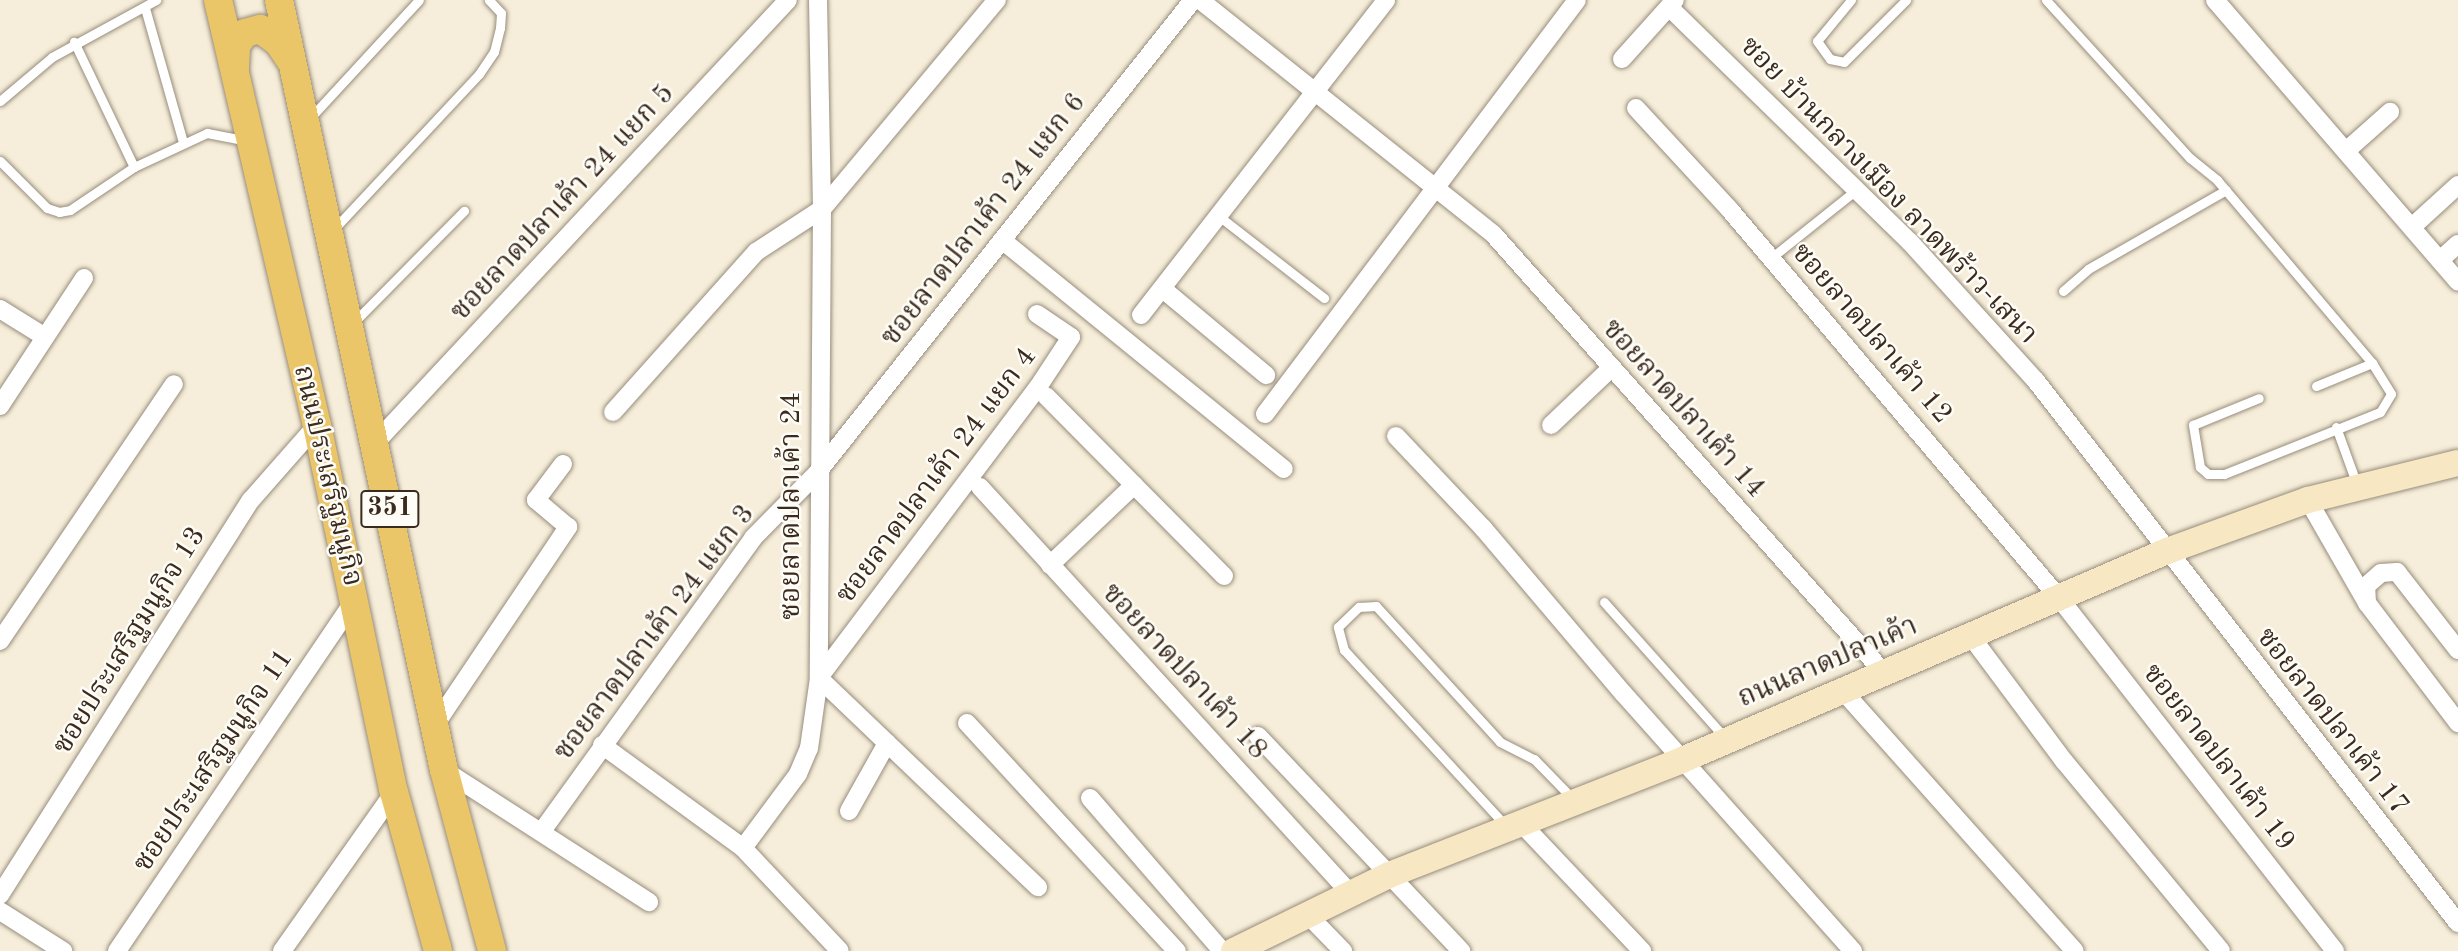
<!DOCTYPE html>
<meta charset="utf-8">
<style>
body{margin:0}
#map{position:relative;width:2458px;height:951px;overflow:hidden;background:#f6eeda;font-family:"Old Standard TT","Noto Serif Thai",serif}
div>[style]{position:absolute}
.roads{filter:drop-shadow(0 0 2px #988c7c) drop-shadow(0 0 2px #988c7c)}
.lane>*{height:9px;margin:-4.5px;padding:0 4.5px;transform-origin:4.5px;border-radius:4.5px;background:#fff}
.street>*{height:18px;margin:-9px;padding:0 9px;transform-origin:9px;border-radius:9px;background:#fff}
.secondary>*{height:26px;margin:-13px;padding:0 13px;transform-origin:13px;border-radius:13px;background:#f7e8c3}
.primary>*{height:28px;margin:-14px;padding:0 14px;transform-origin:14px;border-radius:14px;background:#ebc669}
span{translate:-50% -50%;white-space:nowrap;text-align:center;line-height:1.15;-webkit-text-stroke:5px #fdfcf7;paint-order:stroke}
.shield-label span{padding:2px 5px;background:#fdfcf7;border:2px solid;border-radius:5px;-webkit-text-stroke-width:0}
.shield-label{font-size:26px;color:#3b2a1e;font-weight:700}
.street-label{font-size:28px;color:#3b2a1e}
</style>
<div id="map">
<div class="roads">
<div class="lane">
<i style="left:1851px;top:0;width:53px;rotate:129.7deg"></i>
<i style="left:1817px;top:41px;width:22px;rotate:54deg"></i>
<i style="left:1830px;top:59px;width:14px;rotate:12deg"></i>
<i style="left:1844px;top:62px;width:88px;rotate:-45deg"></i>
<i style="left:2046px;top:0;width:214px;rotate:47.7deg"></i>
<i style="left:2190px;top:158px;width:35px;rotate:39deg"></i>
<i style="left:2217px;top:180px;width:240px;rotate:49.7deg"></i>
<i style="left:2372px;top:363px;width:36px;rotate:58deg"></i>
<i style="left:2391px;top:394px;width:21px;rotate:121deg"></i>
<i style="left:2380px;top:412px;width:168px;rotate:158.3deg"></i>
<i style="left:2224px;top:474px;width:16px;rotate:180deg"></i>
<i style="left:2208px;top:474px;width:11px;rotate:-139deg"></i>
<i style="left:2200px;top:467px;width:43px;rotate:-99.5deg"></i>
<i style="left:2193px;top:425px;width:71px;rotate:-22.2deg"></i>
<i style="left:145px;top:8px;width:139px;rotate:74.2deg"></i>
<i style="left:0;top:101px;width:68px;rotate:-40.2deg"></i>
<i style="left:52px;top:57px;width:119px;rotate:-28.7deg"></i>
<i style="left:311px;top:117px;width:159px;rotate:-47.3deg"></i>
<i style="left:0;top:161px;width:66px;rotate:45deg"></i>
<i style="left:47px;top:208px;width:13px;rotate:18deg"></i>
<i style="left:59px;top:212px;width:11px;rotate:-10deg"></i>
<i style="left:70px;top:210px;width:77px;rotate:-33.9deg"></i>
<i style="left:134px;top:167px;width:139px;rotate:-115.6deg"></i>
<i style="left:134px;top:167px;width:81px;rotate:-25deg"></i>
<i style="left:207px;top:133px;width:38px;rotate:11deg"></i>
<i style="left:1220px;top:217px;width:132px;rotate:37.9deg"></i>
<i style="left:333px;top:230px;width:214px;rotate:-46.9deg"></i>
<i style="left:479px;top:74px;width:27px;rotate:-56deg"></i>
<i style="left:494px;top:52px;width:25px;rotate:-76deg"></i>
<i style="left:500px;top:28px;width:15px;rotate:-86deg"></i>
<i style="left:501px;top:13px;width:18px;rotate:-133deg"></i>
<i style="left:1771px;top:258px;width:110px;rotate:-38.7deg"></i>
<i style="left:2063px;top:291px;width:33px;rotate:-41deg"></i>
<i style="left:2088px;top:269px;width:159px;rotate:-29.8deg"></i>
<i style="left:353px;top:323px;width:158px;rotate:-45.3deg"></i>
<i style="left:2316px;top:386px;width:61px;rotate:-22.3deg"></i>
<i style="left:2336px;top:427px;width:62px;rotate:70.1deg"></i>
<i style="left:1604px;top:602px;width:183px;rotate:48.3deg"></i>
<i style="left:1505px;top:825px;width:238px;rotate:-132.6deg"></i>
<i style="left:1344px;top:650px;width:24px;rotate:-105deg"></i>
<i style="left:1338px;top:627px;width:29px;rotate:-44deg"></i>
<i style="left:1359px;top:607px;width:17px;rotate:-3deg"></i>
<i style="left:1376px;top:606px;width:184px;rotate:47.6deg"></i>
<i style="left:1500px;top:742px;width:38px;rotate:27deg"></i>
<i style="left:1534px;top:759px;width:54px;rotate:45.7deg"></i>
</div>
<div class="street">
<i style="left:818px;top:0;width:209px;rotate:88.9deg"></i>
<i style="left:822px;top:209px;width:469px;rotate:90.4deg"></i>
<i style="left:819px;top:678px;width:71px;rotate:98.1deg"></i>
<i style="left:809px;top:748px;width:28px;rotate:113deg"></i>
<i style="left:798px;top:774px;width:92px;rotate:126.6deg"></i>
<i style="left:743px;top:848px;width:141px;rotate:46.7deg"></i>
<i style="left:1200px;top:0;width:376px;rotate:38.6deg"></i>
<i style="left:1494px;top:235px;width:588px;rotate:48.31deg"></i>
<i style="left:2215px;top:0;width:372px;rotate:49.2deg"></i>
<i style="left:1669px;top:7px;width:337px;rotate:44.3deg"></i>
<i style="left:1910px;top:242px;width:188px;rotate:47.8deg"></i>
<i style="left:2036px;top:381px;width:687px;rotate:52.1deg"></i>
<i style="left:1622px;top:59px;width:79px;rotate:-48.1deg"></i>
<i style="left:1636px;top:108px;width:139px;rotate:47.3deg"></i>
<i style="left:1730px;top:210px;width:510px;rotate:49.69deg"></i>
<i style="left:2060px;top:599px;width:447px;rotate:52deg"></i>
<i style="left:2346px;top:151px;width:59px;rotate:-41.6deg"></i>
<i style="left:2413px;top:226px;width:61px;rotate:-42.3deg"></i>
<i style="left:1002px;top:240px;width:363px;rotate:39.1deg"></i>
<i style="left:2440px;top:260px;width:24px;rotate:-42deg"></i>
<i style="left:1164px;top:290px;width:133px;rotate:39.8deg"></i>
<i style="left:0;top:309px;width:53px;rotate:31.9deg"></i>
<i style="left:1037px;top:314px;width:41px;rotate:34.1deg"></i>
<i style="left:1071px;top:337px;width:60px;rotate:123.4deg"></i>
<i style="left:1038px;top:387px;width:364px;rotate:127deg"></i>
<i style="left:819px;top:678px;width:303px;rotate:43.7deg"></i>
<i style="left:1141px;top:315px;width:399px;rotate:-52.1deg"></i>
<i style="left:1046px;top:396px;width:125px;rotate:45.3deg"></i>
<i style="left:0;top:406px;width:153px;rotate:-56.7deg"></i>
<i style="left:613px;top:412px;width:215px;rotate:-48.2deg"></i>
<i style="left:756px;top:252px;width:79px;rotate:-33.1deg"></i>
<i style="left:822px;top:209px;width:273px;rotate:-50.1deg"></i>
<i style="left:1265px;top:414px;width:518px;rotate:-53deg"></i>
<i style="left:1551px;top:425px;width:83px;rotate:-43.5deg"></i>
<i style="left:1396px;top:436px;width:127px;rotate:46.6deg"></i>
<i style="left:1483px;top:528px;width:216px;rotate:49.7deg"></i>
<i style="left:1623px;top:693px;width:346px;rotate:48.3deg"></i>
<i style="left:376px;top:442px;width:604px;rotate:-47.01deg"></i>
<i style="left:980px;top:487px;width:549px;rotate:47.66deg"></i>
<i style="left:2308px;top:500px;width:119px;rotate:60.2deg"></i>
<i style="left:2367px;top:603px;width:151px;rotate:52.8deg"></i>
<i style="left:1050px;top:565px;width:116px;rotate:-43.6deg"></i>
<i style="left:1134px;top:485px;width:128px;rotate:45.3deg"></i>
<i style="left:2367px;top:603px;width:17px;rotate:-93deg"></i>
<i style="left:2366px;top:586px;width:20px;rotate:-41deg"></i>
<i style="left:2381px;top:573px;width:16px;rotate:-4deg"></i>
<i style="left:2397px;top:572px;width:99px;rotate:52deg"></i>
<i style="left:1970px;top:635px;width:157px;rotate:53.3deg"></i>
<i style="left:2064px;top:761px;width:246px;rotate:50.4deg"></i>
<i style="left:0;top:641px;width:310px;rotate:-55.9deg"></i>
<i style="left:1843px;top:691px;width:348px;rotate:48.3deg"></i>
<i style="left:967px;top:723px;width:310px;rotate:47.4deg"></i>
<i style="left:435px;top:725px;width:239px;rotate:-56.1deg"></i>
<i style="left:568px;top:527px;width:42px;rotate:-139.8deg"></i>
<i style="left:536px;top:500px;width:45px;rotate:-53.1deg"></i>
<i style="left:1258px;top:736px;width:296px;rotate:46.6deg"></i>
<i style="left:602px;top:745px;width:175px;rotate:36.1deg"></i>
<i style="left:444px;top:770px;width:244px;rotate:32.8deg"></i>
<i style="left:1090px;top:798px;width:202px;rotate:49.2deg"></i>
<i style="left:849px;top:811px;width:78px;rotate:-60.8deg"></i>
<i style="left:1522px;top:824px;width:175px;rotate:46.6deg"></i>
<i style="left:542px;top:831px;width:361px;rotate:-54.2deg"></i>
<i style="left:753px;top:538px;width:91px;rotate:-45.4deg"></i>
<i style="left:817px;top:473px;width:604px;rotate:-51.52deg"></i>
<i style="left:0;top:895px;width:468px;rotate:-57.6deg"></i>
<i style="left:251px;top:500px;width:100px;rotate:-48.7deg"></i>
<i style="left:0;top:911px;width:75px;rotate:32.4deg"></i>
<i style="left:1307px;top:914px;width:52px;rotate:45.8deg"></i>
<i style="left:117px;top:951px;width:424px;rotate:-55.9deg"></i>
<i style="left:282px;top:951px;width:194px;rotate:-54.8deg"></i>
</div>
<div class="secondary">
<i style="left:1234px;top:951px;width:173px;rotate:-26.1deg"></i>
<i style="left:1389px;top:875px;width:315px;rotate:-21.4deg"></i>
<i style="left:1682px;top:760px;width:528px;rotate:-23.31deg"></i>
<i style="left:2167px;top:551px;width:150px;rotate:-19.9deg"></i>
<i style="left:2308px;top:500px;width:154px;rotate:-13.9deg"></i>
</div>
<div class="primary">
<i style="left:218px;top:0;width:436px;rotate:76.9deg"></i>
<i style="left:317px;top:425px;width:375px;rotate:78.2deg"></i>
<i style="left:394px;top:792px;width:165px;rotate:74.5deg"></i>
<i style="left:279px;top:0;width:787px;rotate:77.91deg"></i>
<i style="left:444px;top:770px;width:187px;rotate:75.1deg"></i>
<i style="left:235px;top:67px;width:22px;rotate:-87deg"></i>
<i style="left:236px;top:45px;width:15px;rotate:-53deg"></i>
<i style="left:245px;top:33px;width:16px;rotate:-15deg"></i>
<i style="left:260px;top:29px;width:22px;rotate:36deg"></i>
<i style="left:278px;top:42px;width:25px;rotate:56deg"></i>
</div>
</div>
<div class="shield-label">
<span style="left:390px;top:509px">351</span>
</div>
<div class="street-label">
<span style="left:1888px;top:191px;rotate:46deg">ซอย บ้านกลางเมือง ลาดพร้าว-เสนา</span>
<span style="left:563px;top:203px;rotate:-47deg">ซอยลาดปลาเค้า 24 แยก 5</span>
<span style="left:984px;top:220px;rotate:-52deg">ซอยลาดปลาเค้า 24 แยก 6</span>
<span style="left:1871px;top:334px;rotate:49deg">ซอยลาดปลาเค้า 12</span>
<span style="left:1683px;top:409px;rotate:48deg">ซอยลาดปลาเค้า 14</span>
<span style="left:327px;top:476px;rotate:77deg">ถนนประเสริฐมนูกิจ</span>
<span style="left:937px;top:476px;rotate:-53deg">ซอยลาดปลาเค้า 24 แยก 4</span>
<span style="left:792px;top:506px;rotate:-90deg">ซอยลาดปลาเค้า 24</span>
<span style="left:655px;top:633px;rotate:-53deg">ซอยลาดปลาเค้า 24 แยก 3</span>
<span style="left:130px;top:641px;rotate:-58deg">ซอยประเสริฐมนูกิจ 13</span>
<span style="left:1828px;top:663px;rotate:-23deg">ถนนลาดปลาเค้า</span>
<span style="left:1184px;top:672px;rotate:47deg">ซอยลาดปลาเค้า 18</span>
<span style="left:2332px;top:722px;rotate:52deg">ซอยลาดปลาเค้า 17</span>
<span style="left:2218px;top:758px;rotate:52deg">ซอยลาดปลาเค้า 19</span>
<span style="left:214px;top:761px;rotate:-56deg">ซอยประเสริฐมนูกิจ 11</span>
</div>
</div>
